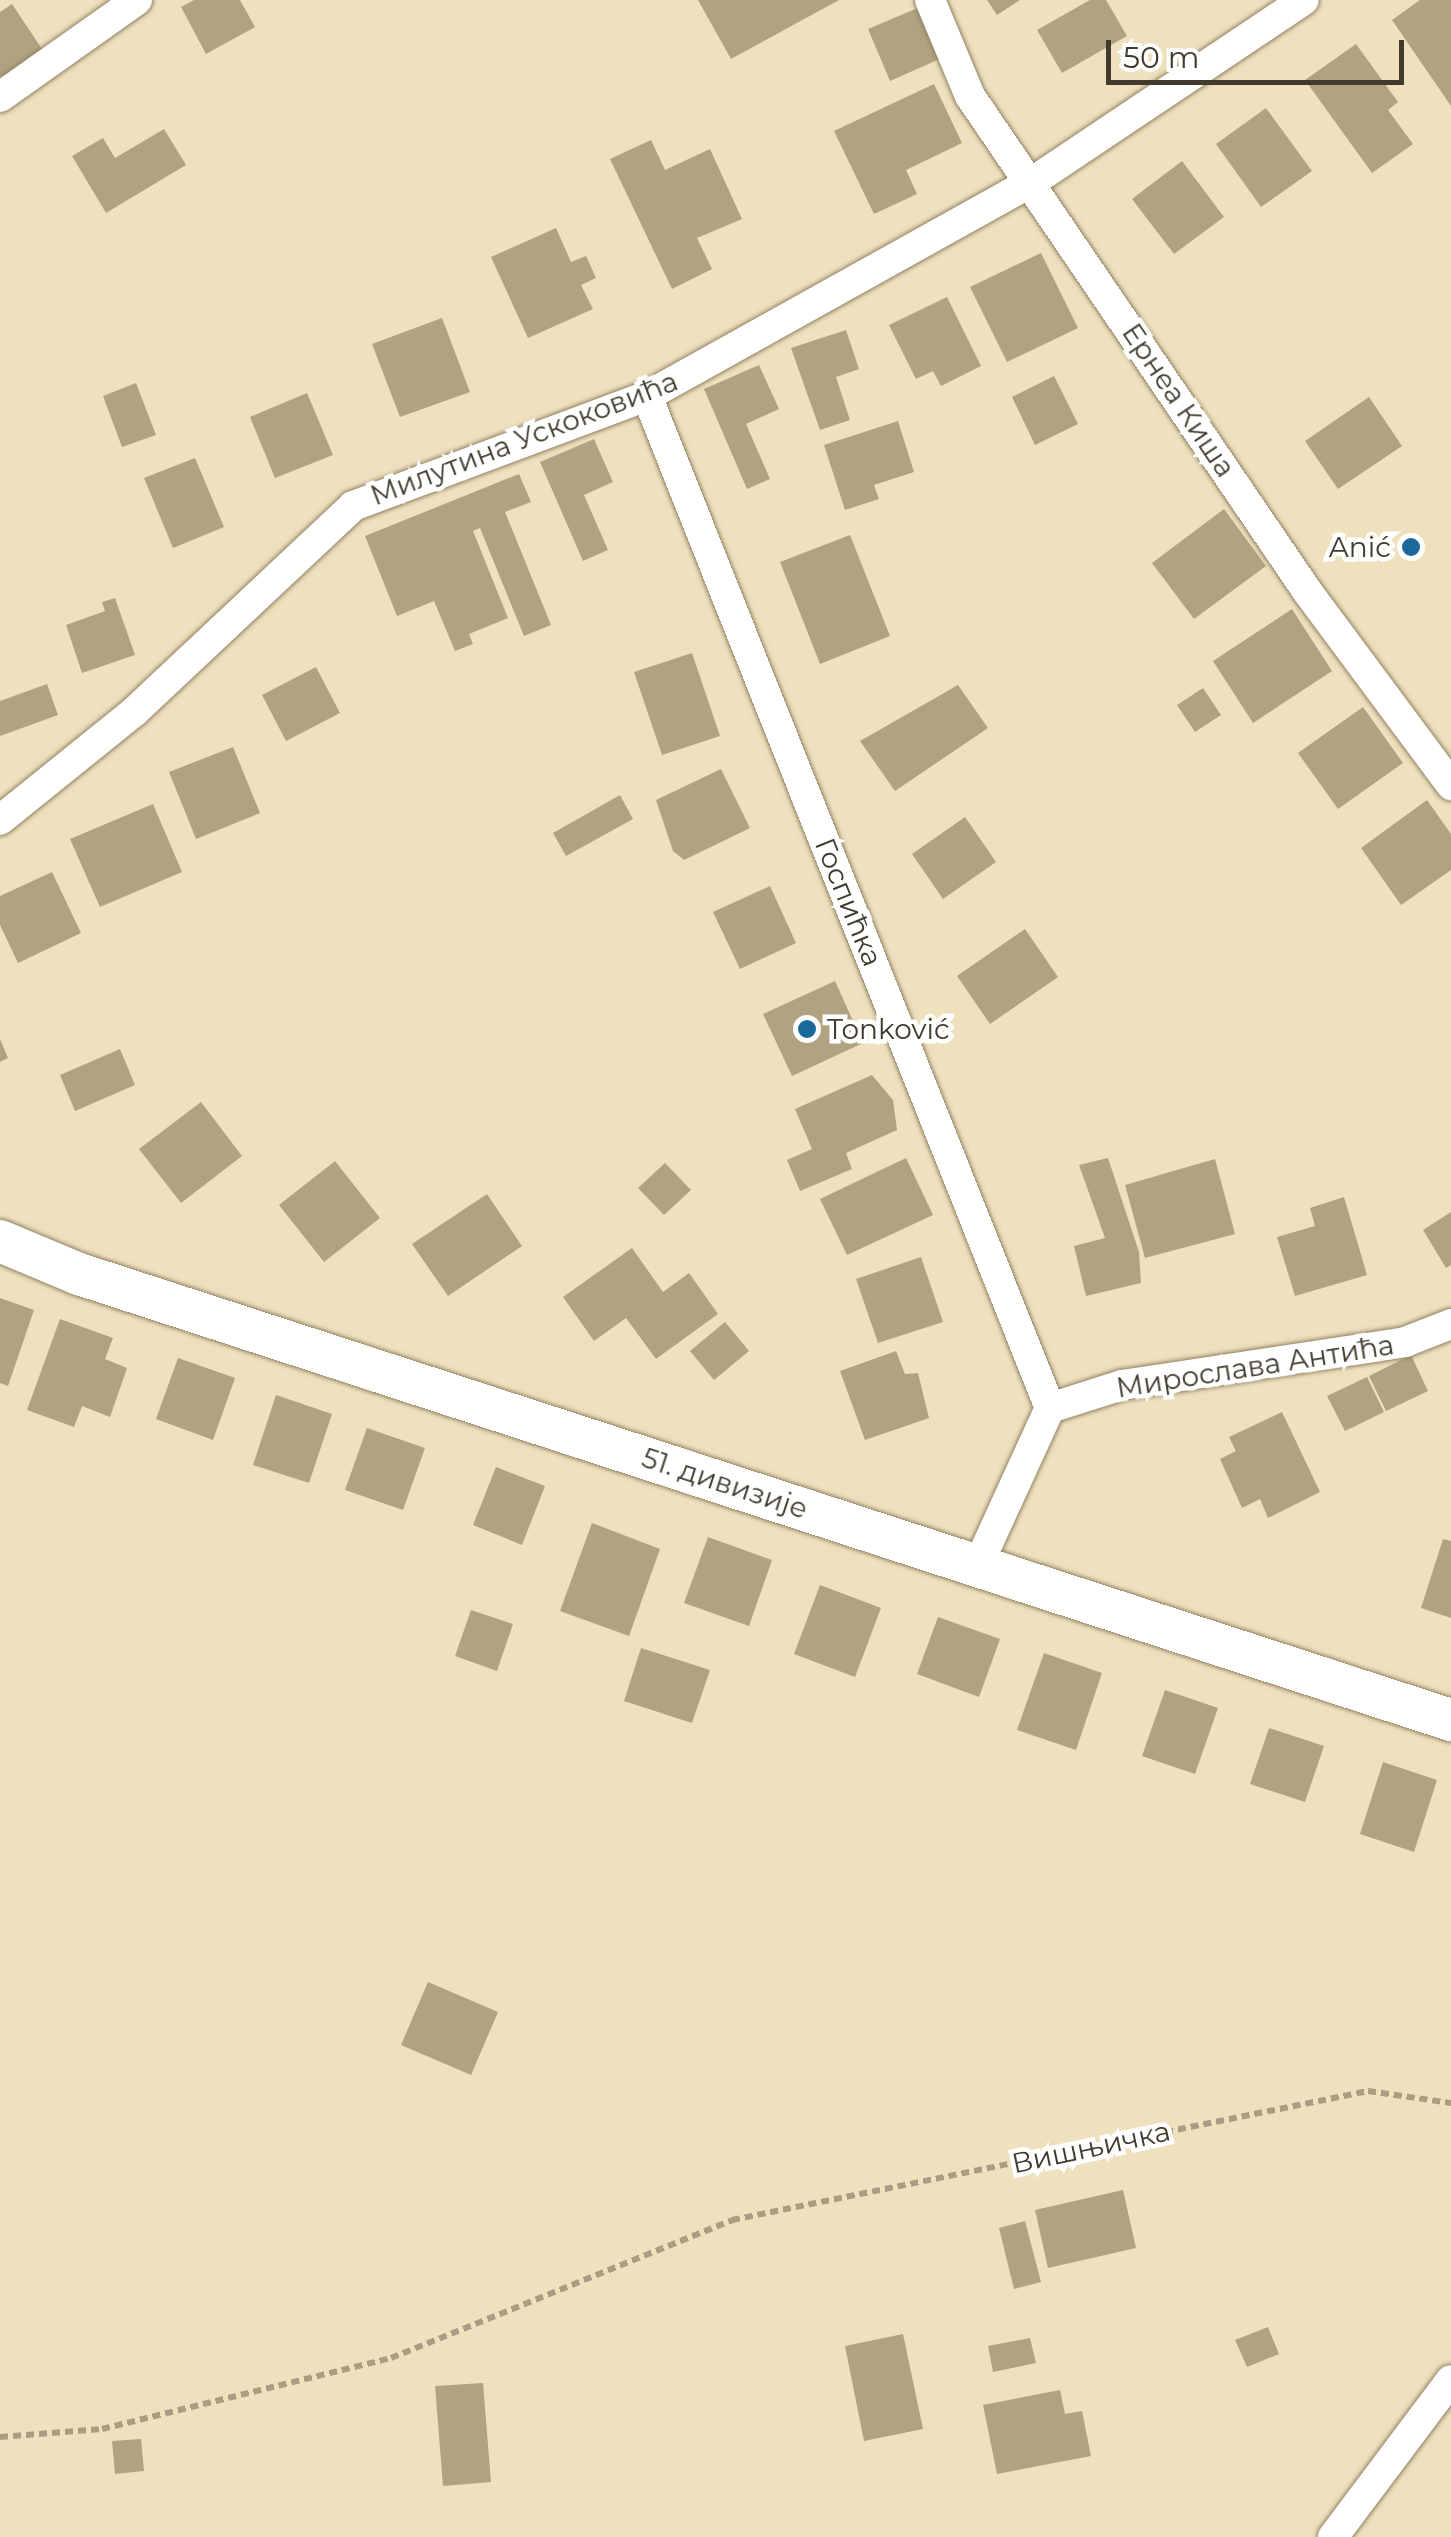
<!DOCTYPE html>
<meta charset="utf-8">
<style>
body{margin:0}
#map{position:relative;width:1451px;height:2537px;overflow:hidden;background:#efe0be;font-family:Montserrat,sans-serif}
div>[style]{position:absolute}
.building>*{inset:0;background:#b1a382}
.path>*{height:6px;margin-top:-3px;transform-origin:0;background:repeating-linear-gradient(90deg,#a99d83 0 8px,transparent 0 13px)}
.roads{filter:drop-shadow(0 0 2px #908262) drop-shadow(0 0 2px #908262)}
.street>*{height:30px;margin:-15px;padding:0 15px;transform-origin:15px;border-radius:15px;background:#fff}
.secondary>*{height:42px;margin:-21px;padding:0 21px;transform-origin:21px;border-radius:21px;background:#fff}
.dots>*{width:28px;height:28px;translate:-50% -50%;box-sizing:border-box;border:5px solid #fff;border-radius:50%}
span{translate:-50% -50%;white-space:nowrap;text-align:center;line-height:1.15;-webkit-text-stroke:9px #fff;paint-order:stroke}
.street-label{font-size:28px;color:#413b2d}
.poi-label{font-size:28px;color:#413b2d}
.right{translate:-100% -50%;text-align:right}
.left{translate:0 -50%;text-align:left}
.scale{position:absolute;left:1106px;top:40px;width:298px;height:45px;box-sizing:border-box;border:5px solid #413b2d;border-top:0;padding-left:12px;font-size:30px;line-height:35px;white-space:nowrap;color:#413b2d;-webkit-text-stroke:8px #fff;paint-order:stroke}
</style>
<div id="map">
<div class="building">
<i style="clip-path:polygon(194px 0,240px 0,255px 27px,206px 54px,181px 7px)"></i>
<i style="clip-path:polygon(698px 0,839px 0,731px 59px)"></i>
<i style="clip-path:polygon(987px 0,1020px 0,997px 15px)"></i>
<i style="clip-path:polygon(1090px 0,1106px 0,1127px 36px,1062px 73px,1037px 30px)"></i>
<i style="clip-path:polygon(1420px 0,1451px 0,1451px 106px,1392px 20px)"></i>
<i style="clip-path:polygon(12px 4px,42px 49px,0 78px,0 12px)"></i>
<i style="clip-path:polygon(920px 7px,942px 58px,890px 81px,868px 29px)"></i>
<i style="clip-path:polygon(1356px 44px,1398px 102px,1388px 110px,1413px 144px,1372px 173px,1305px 80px)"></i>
<i style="clip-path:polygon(934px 84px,962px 143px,906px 170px,917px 194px,874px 214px,834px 131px)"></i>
<i style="clip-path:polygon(1266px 108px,1312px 171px,1261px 207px,1216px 144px)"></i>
<i style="clip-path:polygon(164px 129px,186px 165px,106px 213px,72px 156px,103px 138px,115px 158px)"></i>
<i style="clip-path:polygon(651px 140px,665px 170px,710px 149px,742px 219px,697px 238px,712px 269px,672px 289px,610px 159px)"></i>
<i style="clip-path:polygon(1182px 161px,1224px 217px,1174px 254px,1132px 199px)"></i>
<i style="clip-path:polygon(556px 228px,571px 262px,586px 256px,596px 278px,581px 285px,593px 309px,528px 338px,491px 257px)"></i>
<i style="clip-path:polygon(1041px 253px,1078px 328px,1007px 362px,970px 287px)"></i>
<i style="clip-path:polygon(947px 297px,981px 366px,941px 386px,933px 371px,916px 379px,889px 325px)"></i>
<i style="clip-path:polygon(442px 318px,470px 392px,400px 417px,372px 344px)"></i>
<i style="clip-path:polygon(846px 330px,859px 369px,836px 377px,850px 420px,820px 430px,791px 348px)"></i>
<i style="clip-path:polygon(759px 365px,779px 409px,746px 424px,770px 479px,747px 489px,704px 389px)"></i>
<i style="clip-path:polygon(1054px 376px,1078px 424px,1035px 445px,1012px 397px)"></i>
<i style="clip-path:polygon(136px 383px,156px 435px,122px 447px,103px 396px)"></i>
<i style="clip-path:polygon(307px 393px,333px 455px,275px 478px,250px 417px)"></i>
<i style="clip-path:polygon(1369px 397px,1402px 446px,1338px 489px,1305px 441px)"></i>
<i style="clip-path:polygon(898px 421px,914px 472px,874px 485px,879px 499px,845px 510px,824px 445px)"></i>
<i style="clip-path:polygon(594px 439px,613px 482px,584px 495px,608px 550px,583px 561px,540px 462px)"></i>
<i style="clip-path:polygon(195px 458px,224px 527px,173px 548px,144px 478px)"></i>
<i style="clip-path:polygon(519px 474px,531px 502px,505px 512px,551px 625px,524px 636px,480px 528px,473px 531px,508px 618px,469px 634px,473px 644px,455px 651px,434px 601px,397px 616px,365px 536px)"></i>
<i style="clip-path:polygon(1224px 509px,1266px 566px,1194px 619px,1152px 563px)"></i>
<i style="clip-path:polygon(850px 535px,890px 636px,820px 664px,780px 562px)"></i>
<i style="clip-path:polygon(115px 598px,135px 655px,82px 673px,66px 625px,105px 611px,102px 602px)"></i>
<i style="clip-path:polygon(1292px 609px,1332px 671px,1253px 723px,1213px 661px)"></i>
<i style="clip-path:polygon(692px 653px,720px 736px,662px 755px,634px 672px)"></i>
<i style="clip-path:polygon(316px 667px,340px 713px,286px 741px,262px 695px)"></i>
<i style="clip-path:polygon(47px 684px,58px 715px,0 736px,0 701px)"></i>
<i style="clip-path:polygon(958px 685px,988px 728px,895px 791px,860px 741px)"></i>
<i style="clip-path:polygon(1203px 688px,1221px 715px,1195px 732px,1177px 705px)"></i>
<i style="clip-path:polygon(1363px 707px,1403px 763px,1338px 809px,1298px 753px)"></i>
<i style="clip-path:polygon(233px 747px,260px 813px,196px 839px,169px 772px)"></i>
<i style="clip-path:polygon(721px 769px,750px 828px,684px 860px,673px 851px,656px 800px)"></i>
<i style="clip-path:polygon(620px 795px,633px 819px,566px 856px,553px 833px)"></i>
<i style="clip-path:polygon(1427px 800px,1451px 834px,1451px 870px,1401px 905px,1361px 848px)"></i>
<i style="clip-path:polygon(153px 804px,182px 872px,100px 907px,70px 839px)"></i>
<i style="clip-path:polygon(965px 817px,996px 862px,943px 899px,912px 854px)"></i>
<i style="clip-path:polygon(52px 872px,81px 933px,18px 963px,0 925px,0 896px)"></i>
<i style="clip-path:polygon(770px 886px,796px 943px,740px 969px,713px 912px)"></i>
<i style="clip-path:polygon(1025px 929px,1058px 977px,990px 1024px,957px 976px)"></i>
<i style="clip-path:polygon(835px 981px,863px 1043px,792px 1076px,763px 1014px)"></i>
<i style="clip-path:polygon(0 1039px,8px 1058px,0 1062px)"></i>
<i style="clip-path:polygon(120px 1049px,135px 1085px,75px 1111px,60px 1075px)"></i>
<i style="clip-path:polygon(872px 1075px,893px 1100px,897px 1130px,846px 1153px,852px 1169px,800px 1191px,787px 1160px,812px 1149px,795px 1109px)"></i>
<i style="clip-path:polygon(201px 1102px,242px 1156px,181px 1203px,139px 1149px)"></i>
<i style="clip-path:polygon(906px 1158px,933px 1215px,847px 1255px,820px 1199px)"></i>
<i style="clip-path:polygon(1108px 1158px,1139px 1252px,1141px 1283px,1086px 1296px,1074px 1246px,1105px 1238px,1079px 1165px)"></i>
<i style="clip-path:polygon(1215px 1159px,1235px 1234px,1145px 1258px,1125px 1185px)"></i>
<i style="clip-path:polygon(335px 1161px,380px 1218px,324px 1262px,279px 1205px)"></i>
<i style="clip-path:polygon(665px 1163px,691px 1190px,664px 1215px,638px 1188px)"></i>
<i style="clip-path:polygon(487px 1194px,522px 1246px,448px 1296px,412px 1244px)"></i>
<i style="clip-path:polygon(1344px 1197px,1367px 1275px,1295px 1296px,1277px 1237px,1315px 1226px,1310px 1208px)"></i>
<i style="clip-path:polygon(1451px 1212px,1451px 1265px,1446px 1268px,1423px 1230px)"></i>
<i style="clip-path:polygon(632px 1248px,663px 1292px,689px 1273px,718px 1314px,656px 1359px,626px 1318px,594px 1341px,563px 1297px)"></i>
<i style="clip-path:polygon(921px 1257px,943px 1322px,878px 1343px,856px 1279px)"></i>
<i style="clip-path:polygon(0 1298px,34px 1310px,8px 1386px,0 1383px)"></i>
<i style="clip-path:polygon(60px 1319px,113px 1338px,105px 1359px,127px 1368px,110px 1417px,82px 1406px,74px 1427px,27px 1410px)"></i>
<i style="clip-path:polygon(725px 1322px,749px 1351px,714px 1380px,690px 1351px)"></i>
<i style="clip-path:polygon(896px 1351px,905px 1374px,918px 1373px,929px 1418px,865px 1440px,840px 1371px)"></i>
<i style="clip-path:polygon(1411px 1355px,1428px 1391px,1386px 1411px,1369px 1376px)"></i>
<i style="clip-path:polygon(178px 1358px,235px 1378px,213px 1440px,156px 1419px)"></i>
<i style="clip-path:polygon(1367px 1377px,1384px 1412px,1345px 1431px,1327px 1396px)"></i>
<i style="clip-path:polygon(276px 1395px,332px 1414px,309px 1483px,253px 1465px)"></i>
<i style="clip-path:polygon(1282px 1412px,1320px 1492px,1268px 1518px,1260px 1499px,1242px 1508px,1220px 1459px,1236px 1451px,1229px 1437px)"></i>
<i style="clip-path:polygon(367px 1428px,425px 1448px,403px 1510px,345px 1490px)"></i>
<i style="clip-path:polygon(496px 1467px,545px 1486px,522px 1545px,473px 1525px)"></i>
<i style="clip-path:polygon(592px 1523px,660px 1549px,629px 1636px,560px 1611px)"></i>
<i style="clip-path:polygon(708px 1537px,772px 1560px,749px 1626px,684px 1603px)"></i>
<i style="clip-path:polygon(1443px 1539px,1451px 1541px,1451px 1618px,1421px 1608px)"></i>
<i style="clip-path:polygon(820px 1585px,881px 1608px,855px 1677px,794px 1654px)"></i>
<i style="clip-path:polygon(471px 1610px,513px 1624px,497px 1671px,455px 1656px)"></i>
<i style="clip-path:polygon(938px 1617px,1000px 1639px,979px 1697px,917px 1674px)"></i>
<i style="clip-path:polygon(641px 1648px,710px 1670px,692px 1723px,624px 1701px)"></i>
<i style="clip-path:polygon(1044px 1653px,1102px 1673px,1076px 1750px,1017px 1730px)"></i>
<i style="clip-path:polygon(1165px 1690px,1218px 1708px,1195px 1774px,1142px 1756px)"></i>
<i style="clip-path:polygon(1269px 1728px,1324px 1746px,1305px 1802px,1250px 1784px)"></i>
<i style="clip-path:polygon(1383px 1762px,1437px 1780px,1414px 1852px,1360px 1834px)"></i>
<i style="clip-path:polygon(428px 1982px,498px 2012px,471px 2075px,401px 2045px)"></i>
<i style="clip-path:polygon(1123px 2190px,1136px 2248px,1048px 2268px,1035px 2210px)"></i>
<i style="clip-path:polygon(1025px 2221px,1041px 2282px,1014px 2289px,999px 2228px)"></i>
<i style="clip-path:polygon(1268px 2327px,1279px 2354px,1247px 2367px,1235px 2340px)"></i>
<i style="clip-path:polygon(903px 2334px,923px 2429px,864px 2441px,845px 2346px)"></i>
<i style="clip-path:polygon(1030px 2338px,1036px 2363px,993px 2372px,988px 2346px)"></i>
<i style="clip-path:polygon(483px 2383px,491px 2482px,443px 2486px,435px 2386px)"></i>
<i style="clip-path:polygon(1060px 2390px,1065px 2414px,1082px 2411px,1091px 2456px,997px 2474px,983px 2405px)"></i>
<i style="clip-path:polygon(141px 2439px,144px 2471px,115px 2474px,112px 2441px)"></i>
</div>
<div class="path">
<i style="left:0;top:2437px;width:102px;rotate:-4.5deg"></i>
<i style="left:102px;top:2429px;width:298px;rotate:-13.8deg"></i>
<i style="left:391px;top:2358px;width:368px;rotate:-22deg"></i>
<i style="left:732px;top:2220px;width:649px;rotate:-11.47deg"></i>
<i style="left:1368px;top:2091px;width:84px;rotate:8.2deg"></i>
</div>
<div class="roads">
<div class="street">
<i style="left:930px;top:0;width:104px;rotate:67.4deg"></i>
<i style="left:970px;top:96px;width:599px;rotate:55.75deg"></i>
<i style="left:1307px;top:591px;width:242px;rotate:53.4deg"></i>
<i style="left:0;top:97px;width:168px;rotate:-35.3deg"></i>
<i style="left:647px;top:396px;width:1089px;rotate:68.29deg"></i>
<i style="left:0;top:820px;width:174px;rotate:-38.9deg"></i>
<i style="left:135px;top:711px;width:299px;rotate:-43.2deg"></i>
<i style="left:353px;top:506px;width:314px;rotate:-20.5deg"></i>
<i style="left:647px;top:396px;width:440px;rotate:-29.1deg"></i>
<i style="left:1032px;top:182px;width:327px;rotate:-33.8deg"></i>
<i style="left:978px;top:1565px;width:173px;rotate:-65.4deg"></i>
<i style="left:1050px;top:1408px;width:76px;rotate:-17.7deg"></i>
<i style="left:1122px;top:1385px;width:286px;rotate:-8.6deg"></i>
<i style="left:1405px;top:1342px;width:49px;rotate:-21.4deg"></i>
<i style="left:1333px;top:2537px;width:196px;rotate:-53.1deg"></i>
</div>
<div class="secondary">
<i style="left:0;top:1241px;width:86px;rotate:22.7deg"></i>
<i style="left:79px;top:1274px;width:1443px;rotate:18.01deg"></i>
</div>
</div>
<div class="dots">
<i style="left:1411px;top:547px;background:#1b699b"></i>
<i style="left:807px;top:1029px;background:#1b699b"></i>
</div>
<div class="street-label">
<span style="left:1179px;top:400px;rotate:56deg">Ернеа Киша</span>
<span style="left:524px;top:438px;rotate:-21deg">Милутина Ускоковића</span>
<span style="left:849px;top:902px;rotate:68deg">Госпићка</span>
<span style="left:1255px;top:1366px;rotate:-9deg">Мирослава Антића</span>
<span style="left:725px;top:1483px;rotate:18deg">51. дивизије</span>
<span style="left:1091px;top:2147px;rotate:-12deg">Вишњичка</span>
</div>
<div class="poi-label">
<span class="right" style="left:1391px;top:547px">Anić</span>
<span class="left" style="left:827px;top:1029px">Tonković</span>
</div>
<div class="scale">50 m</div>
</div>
